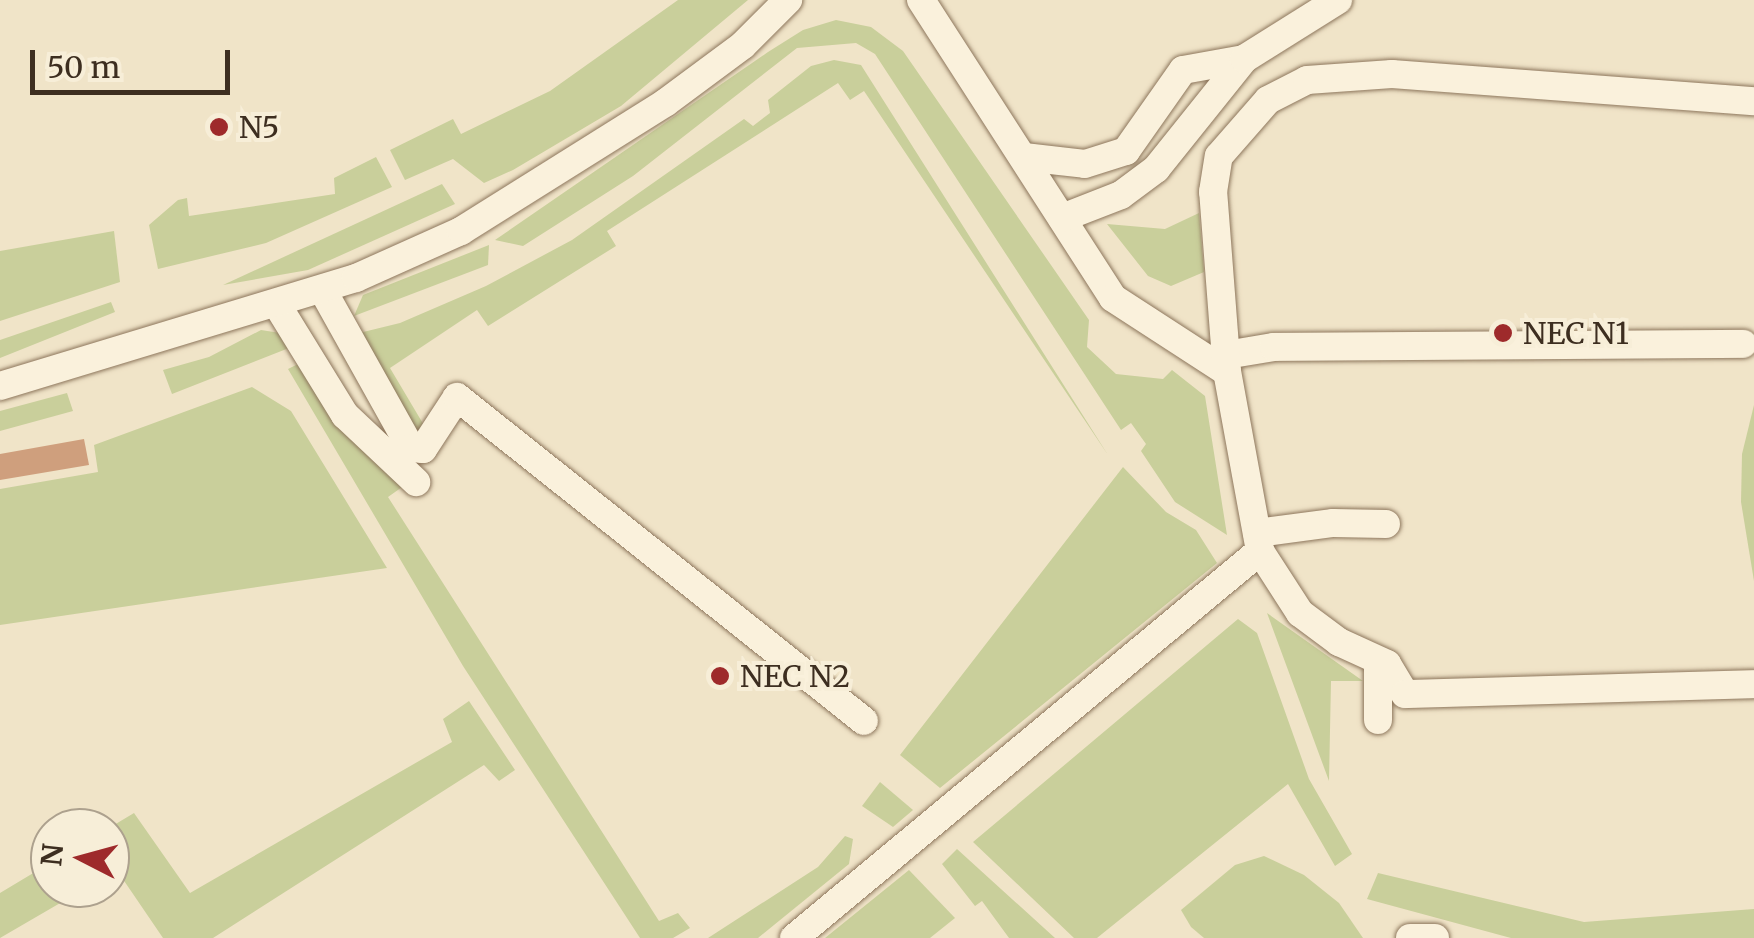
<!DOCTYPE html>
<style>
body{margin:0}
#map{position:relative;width:1754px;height:938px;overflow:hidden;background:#f0e4c8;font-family:Merriweather,serif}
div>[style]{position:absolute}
.green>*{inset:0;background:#c9cf9b}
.building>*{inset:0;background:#cf9f7d}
.roads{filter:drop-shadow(0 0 2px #8d765c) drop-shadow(0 0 2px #8d765c)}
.minor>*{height:28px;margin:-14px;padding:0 14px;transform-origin:14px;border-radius:14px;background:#faf1dc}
.dots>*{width:28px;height:28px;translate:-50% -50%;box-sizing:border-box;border:5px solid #f7eed8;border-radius:50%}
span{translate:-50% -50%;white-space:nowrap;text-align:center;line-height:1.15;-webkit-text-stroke:8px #f7eed8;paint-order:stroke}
.poi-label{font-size:30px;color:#3d2e20}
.left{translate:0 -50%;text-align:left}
.north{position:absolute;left:30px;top:808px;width:100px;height:100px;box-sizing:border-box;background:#f7eed8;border:2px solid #ada18e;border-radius:50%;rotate:276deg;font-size:28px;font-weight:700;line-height:40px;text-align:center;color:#3d2e20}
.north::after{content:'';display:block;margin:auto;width:35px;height:45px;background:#9e2a2b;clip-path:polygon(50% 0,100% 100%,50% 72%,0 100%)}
.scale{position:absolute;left:30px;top:50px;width:200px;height:45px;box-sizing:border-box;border:5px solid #3d2e20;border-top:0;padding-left:12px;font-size:30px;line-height:35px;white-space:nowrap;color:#3d2e20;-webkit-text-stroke:8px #f7eed8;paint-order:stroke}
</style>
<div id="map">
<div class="green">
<i style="clip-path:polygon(678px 0,748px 0,621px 106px,513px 170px,484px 183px,453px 159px,405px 180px,390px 150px,453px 119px,461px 134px,550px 91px)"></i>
<i style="clip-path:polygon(836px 20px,871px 27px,903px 51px,1089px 320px,1087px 347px,1116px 374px,1163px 379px,1172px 370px,1205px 396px,1227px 535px,1175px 502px,1141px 451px,1146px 444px,1131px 423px,1121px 430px,875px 54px,856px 43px,797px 48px,633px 176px,523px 246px,495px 240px,768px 52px,803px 30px)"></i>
<i style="clip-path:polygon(834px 60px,861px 65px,1108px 455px,864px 91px,850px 100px,838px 83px,607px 231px,616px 246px,488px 326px,477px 310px,390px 368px,425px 427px,415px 435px,355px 334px,400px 323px,486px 286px,572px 240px,744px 119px,753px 126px,770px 113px,768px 100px,811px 66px)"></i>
<i style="clip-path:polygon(376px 157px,392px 187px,266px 243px,158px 269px,149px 225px,178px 200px,187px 198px,189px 216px,335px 194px,334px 178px)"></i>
<i style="clip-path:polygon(442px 184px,455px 204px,308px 270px,223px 285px)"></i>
<i style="clip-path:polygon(1199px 213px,1204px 272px,1171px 286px,1148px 276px,1107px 224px,1165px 229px)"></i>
<i style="clip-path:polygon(114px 231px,120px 282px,0 321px,0 251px)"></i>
<i style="clip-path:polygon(489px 245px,488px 265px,354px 316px,363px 295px)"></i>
<i style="clip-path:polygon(111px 302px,115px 312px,0 358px,0 340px)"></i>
<i style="clip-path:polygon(261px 330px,280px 333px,289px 348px,172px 394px,163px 370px,209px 357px)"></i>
<i style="clip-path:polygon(302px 362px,405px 485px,388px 497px,659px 921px,678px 913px,690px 928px,673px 938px,640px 938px,463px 666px,288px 369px)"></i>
<i style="clip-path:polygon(252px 387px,291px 411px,387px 568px,0 625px,0 489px,98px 472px,94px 445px)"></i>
<i style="clip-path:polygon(67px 393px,73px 411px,0 431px,0 411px)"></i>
<i style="clip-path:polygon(1754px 405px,1754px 581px,1741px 502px,1742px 454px)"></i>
<i style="clip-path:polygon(1123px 467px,1166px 512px,1196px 530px,1217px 563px,940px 788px,900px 755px)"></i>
<i style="clip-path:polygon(1267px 613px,1363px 681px,1331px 681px,1329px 781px)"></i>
<i style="clip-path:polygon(1238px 619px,1257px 633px,1309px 779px,1352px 854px,1335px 866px,1288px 784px,1097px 938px,1074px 938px,973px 842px)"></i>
<i style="clip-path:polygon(469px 701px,515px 770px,499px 781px,484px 765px,213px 938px,163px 938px,116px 869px,110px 872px,109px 828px,134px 813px,190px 893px,452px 742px,443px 719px)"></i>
<i style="clip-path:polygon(880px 782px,913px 810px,893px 827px,862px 806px)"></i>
<i style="clip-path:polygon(845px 836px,853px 839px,849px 864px,758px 938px,708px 938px,818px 867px)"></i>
<i style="clip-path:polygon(957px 849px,1055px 938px,1009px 938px,982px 901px,975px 906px,942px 864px)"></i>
<i style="clip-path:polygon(1264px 856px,1304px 875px,1339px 903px,1363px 938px,1204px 938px,1191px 927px,1181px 910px,1235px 865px)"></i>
<i style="clip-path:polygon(50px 863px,50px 888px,86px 888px,0 938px,0 893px)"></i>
<i style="clip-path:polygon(909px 870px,955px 918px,930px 938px,825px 938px)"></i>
<i style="clip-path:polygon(1378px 873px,1584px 922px,1754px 909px,1754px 938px,1511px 938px,1367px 899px)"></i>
</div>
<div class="building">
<i style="clip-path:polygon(84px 439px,89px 465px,0 480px,0 454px)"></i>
</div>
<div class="roads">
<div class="minor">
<i style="left:921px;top:0;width:354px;rotate:57.2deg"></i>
<i style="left:1113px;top:298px;width:136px;rotate:33deg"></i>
<i style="left:1024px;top:157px;width:61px;rotate:6.5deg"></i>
<i style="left:1085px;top:164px;width:43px;rotate:-17.6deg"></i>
<i style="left:1126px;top:151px;width:99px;rotate:-54.9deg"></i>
<i style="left:1183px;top:70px;width:62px;rotate:-10.2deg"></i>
<i style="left:1062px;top:218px;width:63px;rotate:-21.3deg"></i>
<i style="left:1121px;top:195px;width:44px;rotate:-36.6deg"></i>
<i style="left:1156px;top:169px;width:141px;rotate:-51.3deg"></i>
<i style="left:1244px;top:59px;width:111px;rotate:-32.1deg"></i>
<i style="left:322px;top:289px;width:182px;rotate:60.8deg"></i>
<i style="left:411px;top:448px;width:12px;rotate:5deg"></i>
<i style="left:423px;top:449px;width:62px;rotate:-56.8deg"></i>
<i style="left:457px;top:397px;width:520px;rotate:38.52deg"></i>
<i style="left:276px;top:303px;width:132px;rotate:58.4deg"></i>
<i style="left:345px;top:415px;width:98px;rotate:43.3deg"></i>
<i style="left:1226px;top:355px;width:49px;rotate:-9.5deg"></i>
<i style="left:1274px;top:347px;width:469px;rotate:-0.4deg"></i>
<i style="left:0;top:386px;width:372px;rotate:-16.9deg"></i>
<i style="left:356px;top:278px;width:115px;rotate:-24.1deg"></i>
<i style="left:461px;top:231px;width:241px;rotate:-32.1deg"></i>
<i style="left:665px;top:103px;width:97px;rotate:-36.6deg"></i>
<i style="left:743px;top:45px;width:64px;rotate:-45deg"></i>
<i style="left:1257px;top:533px;width:77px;rotate:-7.5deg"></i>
<i style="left:1333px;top:523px;width:53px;rotate:1.1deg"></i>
<i style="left:1260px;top:551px;width:74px;rotate:57.2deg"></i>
<i style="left:1300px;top:613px;width:49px;rotate:36.6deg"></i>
<i style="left:1339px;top:642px;width:53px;rotate:24.6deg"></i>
<i style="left:1387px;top:664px;width:35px;rotate:59deg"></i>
<i style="left:1405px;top:694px;width:349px;rotate:-1.6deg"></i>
<i style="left:1378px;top:661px;width:59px;rotate:90deg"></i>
<i style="left:794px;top:938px;width:606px;rotate:-39.71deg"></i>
<i style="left:1260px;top:551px;width:182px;rotate:-100.4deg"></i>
<i style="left:1227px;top:372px;width:181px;rotate:-94.4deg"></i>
<i style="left:1213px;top:192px;width:36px;rotate:-81deg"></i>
<i style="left:1219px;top:156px;width:74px;rotate:-48.8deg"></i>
<i style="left:1268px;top:100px;width:44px;rotate:-27.1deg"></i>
<i style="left:1307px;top:80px;width:85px;rotate:-4deg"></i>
<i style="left:1392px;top:74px;width:363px;rotate:4.3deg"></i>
<i style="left:1410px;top:938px;width:25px"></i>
</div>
</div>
<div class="dots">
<i style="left:219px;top:127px;background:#9e2a2b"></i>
<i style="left:1503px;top:333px;background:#9e2a2b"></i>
<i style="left:720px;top:676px;background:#9e2a2b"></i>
</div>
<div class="poi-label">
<span class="left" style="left:239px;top:127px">N5</span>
<span class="left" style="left:1523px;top:333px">NEC N1</span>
<span class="left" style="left:740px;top:676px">NEC N2</span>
</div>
<div class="north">N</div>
<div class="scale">50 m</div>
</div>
